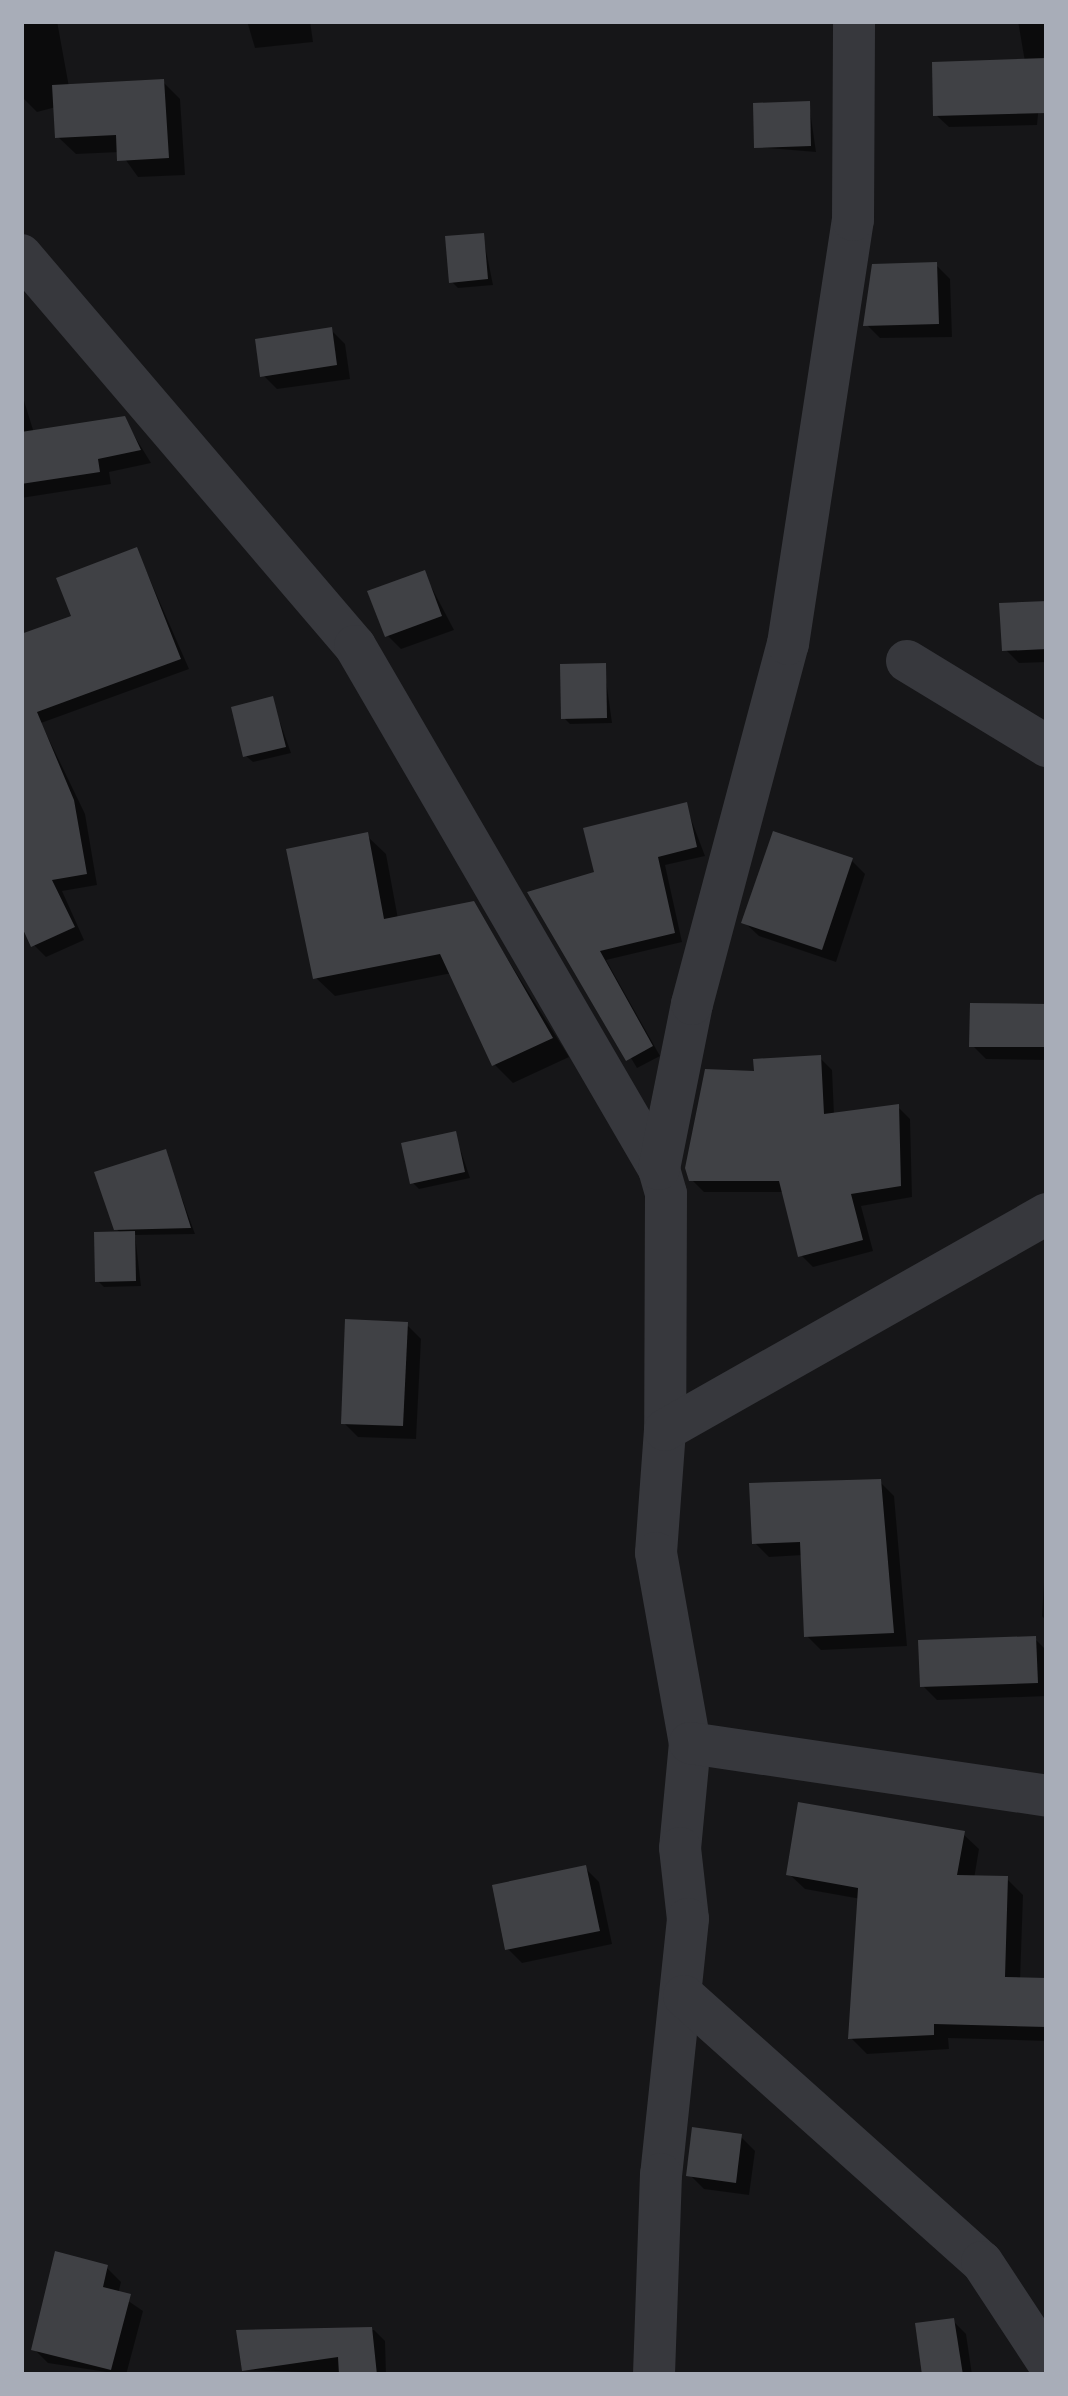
<!DOCTYPE html>
<style>
body{margin:0}
#map{position:relative;width:1068px;height:2396px;overflow:hidden;background:#161618;font-family:"Exo 2",sans-serif}
div>[style]{position:absolute}
.shadow>*{inset:0;background:#0007}
.building>*{inset:0;background:#404145}
.street>*{height:42px;margin:-21px;padding:0 21px;transform-origin:21px;border-radius:21px;background:#37383d}
span{translate:-50% -50%;white-space:nowrap;text-align:center;line-height:1.15;-webkit-text-stroke:10px #111113;paint-order:stroke}
.frame{position:absolute;inset:0;border:24px solid #a8adb8;pointer-events:none}
</style>
<div id="map">
<div class="shadow">
<i style="clip-path:polygon(21px 21px,57px 21px,69px 87px,163px 82px,180px 99px,185px 175px,138px 177px,120px 152px,76px 154px,58px 137px,56px 107px,37px 112px,21px 96px)"></i>
<i style="clip-path:polygon(247px 21px,310px 21px,313px 42px,255px 48px)"></i>
<i style="clip-path:polygon(1018px 21px,1047px 21px,1037px 125px,949px 127px,936px 115px,1025px 62px)"></i>
<i style="clip-path:polygon(809px 104px,816px 152px,757px 147px)"></i>
<i style="clip-path:polygon(483px 236px,493px 285px,458px 288px,452px 282px)"></i>
<i style="clip-path:polygon(936px 265px,950px 279px,952px 337px,880px 338px,866px 324px)"></i>
<i style="clip-path:polygon(331px 330px,345px 344px,350px 379px,277px 389px,263px 375px)"></i>
<i style="clip-path:polygon(21px 391px,34px 433px,124px 419px,151px 463px,109px 472px,111px 484px,21px 498px)"></i>
<i style="clip-path:polygon(137px 550px,189px 669px,41px 723px,85px 814px,97px 885px,62px 891px,84px 940px,46px 957px,34px 945px,21px 887px,21px 637px,75px 618px)"></i>
<i style="clip-path:polygon(424px 573px,454px 630px,401px 649px,387px 635px)"></i>
<i style="clip-path:polygon(1047px 604px,1047px 662px,1019px 663px,1005px 649px)"></i>
<i style="clip-path:polygon(604px 666px,612px 723px,570px 724px,564px 718px)"></i>
<i style="clip-path:polygon(272px 700px,291px 753px,253px 762px,246px 756px)"></i>
<i style="clip-path:polygon(686px 806px,705px 856px,665px 865px,682px 942px,606px 960px,660px 1056px,637px 1068px,532px 893px,597px 874px)"></i>
<i style="clip-path:polygon(367px 836px,386px 854px,398px 919px,473px 904px,569px 1057px,513px 1083px,494px 1064px,452px 973px,335px 996px,316px 978px)"></i>
<i style="clip-path:polygon(851px 860px,865px 874px,836px 962px,759px 936px,745px 923px)"></i>
<i style="clip-path:polygon(1047px 1007px,1047px 1060px,986px 1059px,972px 1045px)"></i>
<i style="clip-path:polygon(820px 1058px,832px 1070px,834px 1115px,898px 1107px,910px 1119px,912px 1197px,861px 1206px,873px 1251px,813px 1267px,801px 1255px,785px 1192px,704px 1192px,692px 1180px,757px 1075px)"></i>
<i style="clip-path:polygon(455px 1134px,470px 1178px,419px 1189px,412px 1182px)"></i>
<i style="clip-path:polygon(165px 1152px,195px 1234px,135px 1235px,141px 1286px,104px 1287px,98px 1281px,122px 1234px,116px 1229px)"></i>
<i style="clip-path:polygon(407px 1325px,421px 1339px,416px 1439px,358px 1437px,344px 1423px)"></i>
<i style="clip-path:polygon(880px 1482px,894px 1496px,907px 1646px,821px 1650px,807px 1636px,803px 1555px,769px 1557px,755px 1543px)"></i>
<i style="clip-path:polygon(1044px 1583px,1047px 1584px,1047px 1622px,1042px 1616px)"></i>
<i style="clip-path:polygon(1035px 1639px,1047px 1651px,1047px 1696px,937px 1700px,923px 1686px)"></i>
<i style="clip-path:polygon(963px 1834px,979px 1849px,974px 1879px,1007px 1879px,1023px 1895px,1020px 1982px,1047px 1985px,1047px 2041px,948px 2038px,949px 2049px,867px 2054px,851px 2038px,861px 1899px,805px 1889px,789px 1874px)"></i>
<i style="clip-path:polygon(585px 1868px,599px 1882px,612px 1944px,522px 1963px,508px 1949px)"></i>
<i style="clip-path:polygon(741px 2137px,755px 2151px,749px 2195px,704px 2189px,690px 2175px)"></i>
<i style="clip-path:polygon(107px 2268px,121px 2282px,118px 2294px,143px 2311px,126px 2375px,48px 2363px,34px 2349px)"></i>
<i style="clip-path:polygon(953px 2321px,966px 2334px,972px 2375px,925px 2375px)"></i>
<i style="clip-path:polygon(374px 2330px,385px 2341px,386px 2375px,245px 2370px,239px 2333px)"></i>
</div>
<div class="building">
<i style="clip-path:polygon(1047px 58px,1047px 113px,933px 116px,932px 62px)"></i>
<i style="clip-path:polygon(164px 79px,169px 158px,117px 161px,116px 135px,55px 138px,52px 85px)"></i>
<i style="clip-path:polygon(810px 101px,811px 146px,754px 148px,753px 103px)"></i>
<i style="clip-path:polygon(484px 233px,488px 279px,449px 283px,445px 236px)"></i>
<i style="clip-path:polygon(937px 262px,939px 324px,863px 326px,872px 264px)"></i>
<i style="clip-path:polygon(332px 327px,337px 365px,260px 377px,255px 339px)"></i>
<i style="clip-path:polygon(125px 416px,141px 450px,98px 459px,100px 472px,21px 484px,21px 432px)"></i>
<i style="clip-path:polygon(137px 547px,181px 659px,37px 712px,74px 800px,87px 874px,52px 880px,75px 927px,31px 947px,21px 925px,21px 634px,71px 616px,56px 578px)"></i>
<i style="clip-path:polygon(425px 570px,442px 616px,385px 637px,367px 591px)"></i>
<i style="clip-path:polygon(1047px 601px,1047px 649px,1002px 651px,999px 603px)"></i>
<i style="clip-path:polygon(606px 663px,607px 718px,561px 719px,560px 664px)"></i>
<i style="clip-path:polygon(273px 696px,286px 747px,243px 757px,231px 707px)"></i>
<i style="clip-path:polygon(687px 802px,697px 847px,658px 857px,675px 933px,600px 951px,653px 1046px,626px 1061px,527px 892px,594px 872px,583px 828px)"></i>
<i style="clip-path:polygon(773px 831px,853px 858px,822px 950px,741px 923px)"></i>
<i style="clip-path:polygon(368px 832px,384px 919px,474px 901px,553px 1038px,492px 1066px,440px 954px,313px 979px,286px 849px)"></i>
<i style="clip-path:polygon(970px 1003px,1047px 1004px,1047px 1047px,969px 1047px)"></i>
<i style="clip-path:polygon(821px 1055px,824px 1114px,899px 1104px,901px 1186px,851px 1194px,863px 1240px,798px 1257px,779px 1181px,689px 1181px,685px 1168px,705px 1069px,754px 1071px,753px 1059px)"></i>
<i style="clip-path:polygon(456px 1131px,465px 1172px,410px 1184px,401px 1143px)"></i>
<i style="clip-path:polygon(166px 1149px,191px 1228px,114px 1230px,94px 1172px)"></i>
<i style="clip-path:polygon(135px 1231px,136px 1281px,95px 1282px,94px 1232px)"></i>
<i style="clip-path:polygon(345px 1319px,408px 1322px,403px 1426px,341px 1424px)"></i>
<i style="clip-path:polygon(881px 1479px,894px 1633px,804px 1637px,800px 1542px,752px 1544px,749px 1483px)"></i>
<i style="clip-path:polygon(1036px 1636px,1038px 1683px,920px 1687px,918px 1640px)"></i>
<i style="clip-path:polygon(798px 1802px,965px 1831px,957px 1875px,1008px 1876px,1005px 1977px,1047px 1978px,1047px 2027px,934px 2024px,934px 2035px,848px 2039px,858px 1888px,786px 1875px)"></i>
<i style="clip-path:polygon(586px 1865px,600px 1931px,505px 1950px,492px 1885px)"></i>
<i style="clip-path:polygon(692px 2127px,742px 2134px,736px 2183px,686px 2176px)"></i>
<i style="clip-path:polygon(55px 2251px,108px 2265px,103px 2287px,131px 2294px,111px 2370px,31px 2350px)"></i>
<i style="clip-path:polygon(954px 2318px,963px 2375px,922px 2375px,915px 2323px)"></i>
<i style="clip-path:polygon(372px 2327px,377px 2375px,339px 2375px,338px 2357px,242px 2371px,236px 2330px)"></i>
</div>
<div class="street">
<i style="left:21px;top:255px;width:514px;rotate:49.5deg"></i>
<i style="left:355px;top:646px;width:605px;rotate:59.83deg"></i>
<i style="left:659px;top:1169px;width:26px;rotate:74deg"></i>
<i style="left:666px;top:1194px;width:236px;rotate:90.2deg"></i>
<i style="left:665px;top:1430px;width:123px;rotate:94.2deg"></i>
<i style="left:656px;top:1553px;width:193px;rotate:79.9deg"></i>
<i style="left:690px;top:1743px;width:105px;rotate:95.4deg"></i>
<i style="left:680px;top:1848px;width:71px;rotate:83.6deg"></i>
<i style="left:688px;top:1919px;width:256px;rotate:96deg"></i>
<i style="left:661px;top:2174px;width:201px;rotate:92deg"></i>
<i style="left:907px;top:661px;width:164px;rotate:31.3deg"></i>
<i style="left:659px;top:1169px;width:168px;rotate:-78.7deg"></i>
<i style="left:692px;top:1004px;width:373px;rotate:-75.1deg"></i>
<i style="left:788px;top:644px;width:429px;rotate:-81.3deg"></i>
<i style="left:853px;top:220px;width:199px;rotate:-89.7deg"></i>
<i style="left:665px;top:1430px;width:439px;rotate:-29.5deg"></i>
<i style="left:690px;top:1743px;width:361px;rotate:8.4deg"></i>
<i style="left:684px;top:1996px;width:399px;rotate:41.8deg"></i>
<i style="left:982px;top:2262px;width:118px;rotate:56.7deg"></i>
</div>
<div class="frame"></div>
</div>
